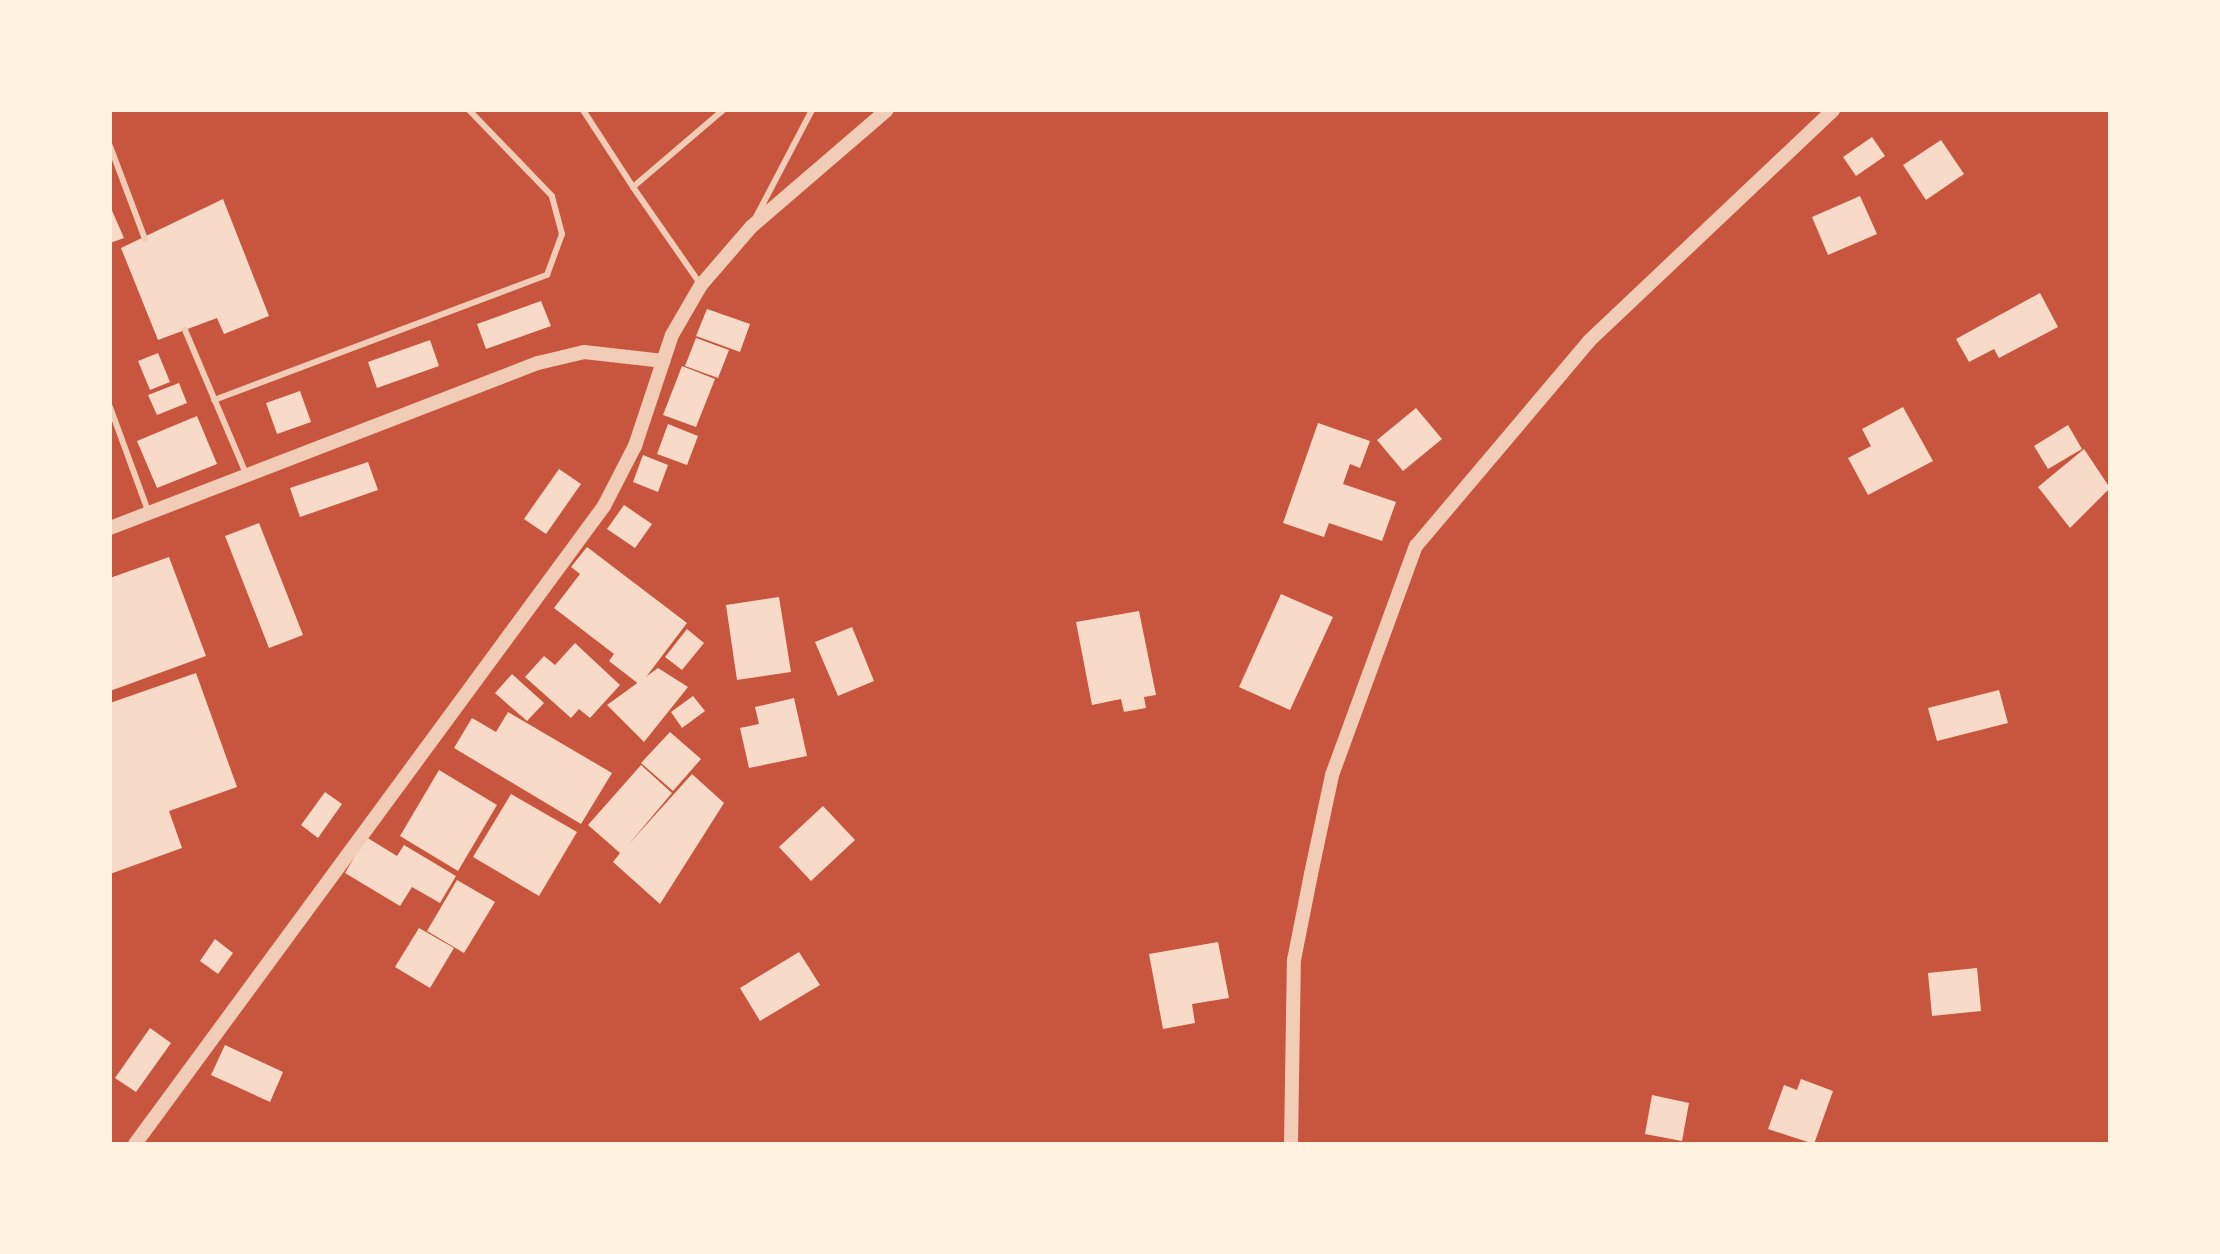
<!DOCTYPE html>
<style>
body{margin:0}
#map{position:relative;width:2220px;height:1254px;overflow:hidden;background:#c8553d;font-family:"PT Serif",serif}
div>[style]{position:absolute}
.building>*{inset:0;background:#f7dbc8}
.service>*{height:6px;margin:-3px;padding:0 3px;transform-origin:3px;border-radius:3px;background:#f1ccb7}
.tertiary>*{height:14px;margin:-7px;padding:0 7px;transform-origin:7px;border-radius:7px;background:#f1ccb7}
span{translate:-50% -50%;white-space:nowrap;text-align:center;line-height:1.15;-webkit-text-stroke:8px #fff3e0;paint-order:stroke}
.frame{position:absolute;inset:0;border:112px solid #fff3e0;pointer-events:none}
</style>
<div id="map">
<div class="building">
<i style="clip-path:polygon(1872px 137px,1885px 156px,1856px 176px,1843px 157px)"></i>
<i style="clip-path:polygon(1941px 140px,1964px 174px,1926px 200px,1903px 165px)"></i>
<i style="clip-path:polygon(1860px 196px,1877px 234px,1828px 255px,1812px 217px)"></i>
<i style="clip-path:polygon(223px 199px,269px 316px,224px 334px,217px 318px,158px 340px,121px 248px)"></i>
<i style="clip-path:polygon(110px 206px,124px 238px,110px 243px)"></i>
<i style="clip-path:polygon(2040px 293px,2058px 327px,1999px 358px,1994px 349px,1969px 362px,1956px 339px)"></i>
<i style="clip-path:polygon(541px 301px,551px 326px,486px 349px,477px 324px)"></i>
<i style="clip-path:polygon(707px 309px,750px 324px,740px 352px,696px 336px)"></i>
<i style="clip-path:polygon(696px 338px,729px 350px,718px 378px,685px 366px)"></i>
<i style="clip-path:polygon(430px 340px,439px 366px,377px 388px,368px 362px)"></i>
<i style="clip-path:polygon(158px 353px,170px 382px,150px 390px,138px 361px)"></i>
<i style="clip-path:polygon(682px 366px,715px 379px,696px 427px,663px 415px)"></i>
<i style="clip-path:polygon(179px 383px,187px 403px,157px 415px,148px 395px)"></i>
<i style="clip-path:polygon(300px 391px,311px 422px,277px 434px,266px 403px)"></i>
<i style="clip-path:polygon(1903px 407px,1933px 461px,1868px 495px,1848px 458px,1871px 446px,1862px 429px)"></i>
<i style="clip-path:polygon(1416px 408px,1442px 439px,1403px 471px,1377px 440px)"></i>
<i style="clip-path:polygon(197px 416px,217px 464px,157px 488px,137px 441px)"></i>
<i style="clip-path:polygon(1318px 423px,1370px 441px,1360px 468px,1350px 464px,1343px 484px,1396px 502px,1382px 541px,1329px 523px,1324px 537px,1283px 523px)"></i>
<i style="clip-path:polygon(668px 424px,698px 436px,687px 465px,657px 454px)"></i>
<i style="clip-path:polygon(2068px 425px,2082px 449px,2048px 469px,2034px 446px)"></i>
<i style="clip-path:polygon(2084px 449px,2110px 488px,2070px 528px,2038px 487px)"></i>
<i style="clip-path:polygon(643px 455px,668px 465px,658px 492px,633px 482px)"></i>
<i style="clip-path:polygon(368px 462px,378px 490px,300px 517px,290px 488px)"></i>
<i style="clip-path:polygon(559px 469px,581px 484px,546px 534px,524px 519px)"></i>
<i style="clip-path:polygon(624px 505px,652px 524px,635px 548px,607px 529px)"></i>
<i style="clip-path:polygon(259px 523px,303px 635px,269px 648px,225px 536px)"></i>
<i style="clip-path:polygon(587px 547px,687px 623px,640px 685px,609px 661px,614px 654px,554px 608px,580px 574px,571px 567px)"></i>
<i style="clip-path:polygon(169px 557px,206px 656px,110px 691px,110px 578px)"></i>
<i style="clip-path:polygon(1281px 594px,1333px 617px,1290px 710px,1239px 687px)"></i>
<i style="clip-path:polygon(779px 597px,791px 672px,737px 680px,726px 605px)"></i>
<i style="clip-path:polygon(1139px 611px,1156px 695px,1144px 697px,1146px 708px,1124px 712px,1121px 699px,1092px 705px,1076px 622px)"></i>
<i style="clip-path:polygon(852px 627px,874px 681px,838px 696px,815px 642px)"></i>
<i style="clip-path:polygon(687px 629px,704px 643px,682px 670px,665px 657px)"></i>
<i style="clip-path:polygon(575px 643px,620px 685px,590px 718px,579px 709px,571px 718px,525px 677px,544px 656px,555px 665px)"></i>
<i style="clip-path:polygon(658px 668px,688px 687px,644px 742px,607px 705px)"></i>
<i style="clip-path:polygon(196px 673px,237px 787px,169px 811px,182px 848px,110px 874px,110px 703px)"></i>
<i style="clip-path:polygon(512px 674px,544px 703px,527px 721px,495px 693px)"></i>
<i style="clip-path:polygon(1999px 690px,2008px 723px,1937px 741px,1928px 708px)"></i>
<i style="clip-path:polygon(693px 696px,705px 711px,682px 728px,671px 712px)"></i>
<i style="clip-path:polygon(794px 698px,807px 756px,749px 768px,740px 728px,759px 724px,755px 707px)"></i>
<i style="clip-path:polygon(508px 712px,612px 773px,581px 824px,454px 748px,472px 718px,496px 732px)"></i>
<i style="clip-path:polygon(670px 732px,701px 759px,673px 791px,641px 763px)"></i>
<i style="clip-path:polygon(641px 765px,672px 793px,628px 845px,692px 774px,724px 803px,660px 904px,613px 862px,620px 853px,588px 825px)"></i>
<i style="clip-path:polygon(439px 770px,497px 805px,458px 871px,400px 836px)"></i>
<i style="clip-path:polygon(325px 792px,342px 804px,318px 838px,301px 825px)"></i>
<i style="clip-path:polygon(511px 794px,577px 832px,539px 896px,473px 857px)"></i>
<i style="clip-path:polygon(823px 806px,855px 840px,811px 881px,779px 847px)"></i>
<i style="clip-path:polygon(366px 837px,397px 856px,404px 845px,456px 876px,440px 903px,412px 887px,400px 906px,345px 873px)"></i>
<i style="clip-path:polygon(457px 880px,495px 902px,464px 953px,427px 931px)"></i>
<i style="clip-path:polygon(419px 928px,454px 948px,430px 988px,395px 967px)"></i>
<i style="clip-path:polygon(215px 939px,233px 953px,218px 974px,200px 961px)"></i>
<i style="clip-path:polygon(1218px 942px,1229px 998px,1192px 1004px,1195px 1023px,1163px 1029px,1149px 954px)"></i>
<i style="clip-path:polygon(799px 952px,820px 985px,760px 1021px,740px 988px)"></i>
<i style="clip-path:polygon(1977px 968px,1981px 1011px,1932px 1016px,1928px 973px)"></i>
<i style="clip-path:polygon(150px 1028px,171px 1043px,136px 1092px,115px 1078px)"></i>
<i style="clip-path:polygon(225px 1045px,283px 1072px,270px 1102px,211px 1075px)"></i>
<i style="clip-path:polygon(1801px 1079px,1833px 1091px,1814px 1144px,1768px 1129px,1784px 1085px,1797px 1090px)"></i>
<i style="clip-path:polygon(1652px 1095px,1689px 1103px,1682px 1141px,1645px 1134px)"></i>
</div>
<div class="service">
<i style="left:583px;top:110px;width:92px;rotate:57deg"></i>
<i style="left:110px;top:146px;width:99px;rotate:69.4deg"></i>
<i style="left:756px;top:217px;width:121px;rotate:-62.4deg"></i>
<i style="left:701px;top:285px;width:119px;rotate:-124.8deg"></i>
<i style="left:633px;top:187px;width:118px;rotate:-40.5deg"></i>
<i style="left:185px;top:330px;width:156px;rotate:67deg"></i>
<i style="left:214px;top:400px;width:356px;rotate:-20.6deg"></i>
<i style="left:547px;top:275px;width:44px;rotate:-69.9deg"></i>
<i style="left:562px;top:234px;width:39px;rotate:-105deg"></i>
<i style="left:552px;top:196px;width:120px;rotate:-134deg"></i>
<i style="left:110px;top:407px;width:111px;rotate:69.9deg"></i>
</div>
<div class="tertiary">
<i style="left:110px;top:528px;width:459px;rotate:-21.1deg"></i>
<i style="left:538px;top:363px;width:47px;rotate:-13.4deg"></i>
<i style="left:584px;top:352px;width:80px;rotate:6.5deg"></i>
<i style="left:135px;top:1144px;width:792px;rotate:-53.68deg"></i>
<i style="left:604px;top:506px;width:68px;rotate:-62.7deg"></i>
<i style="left:635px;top:446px;width:117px;rotate:-71.6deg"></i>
<i style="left:672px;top:335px;width:58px;rotate:-59.9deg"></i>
<i style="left:701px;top:285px;width:77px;rotate:-49.2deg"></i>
<i style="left:751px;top:227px;width:179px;rotate:-40.7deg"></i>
<i style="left:1291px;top:1144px;width:184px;rotate:-89.1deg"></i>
<i style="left:1294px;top:960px;width:88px;rotate:-78.8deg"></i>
<i style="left:1311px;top:874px;width:101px;rotate:-78deg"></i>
<i style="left:1332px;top:775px;width:244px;rotate:-69.9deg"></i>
<i style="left:1416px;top:546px;width:268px;rotate:-49.8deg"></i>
<i style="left:1589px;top:341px;width:336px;rotate:-43.4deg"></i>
</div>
<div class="frame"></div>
</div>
